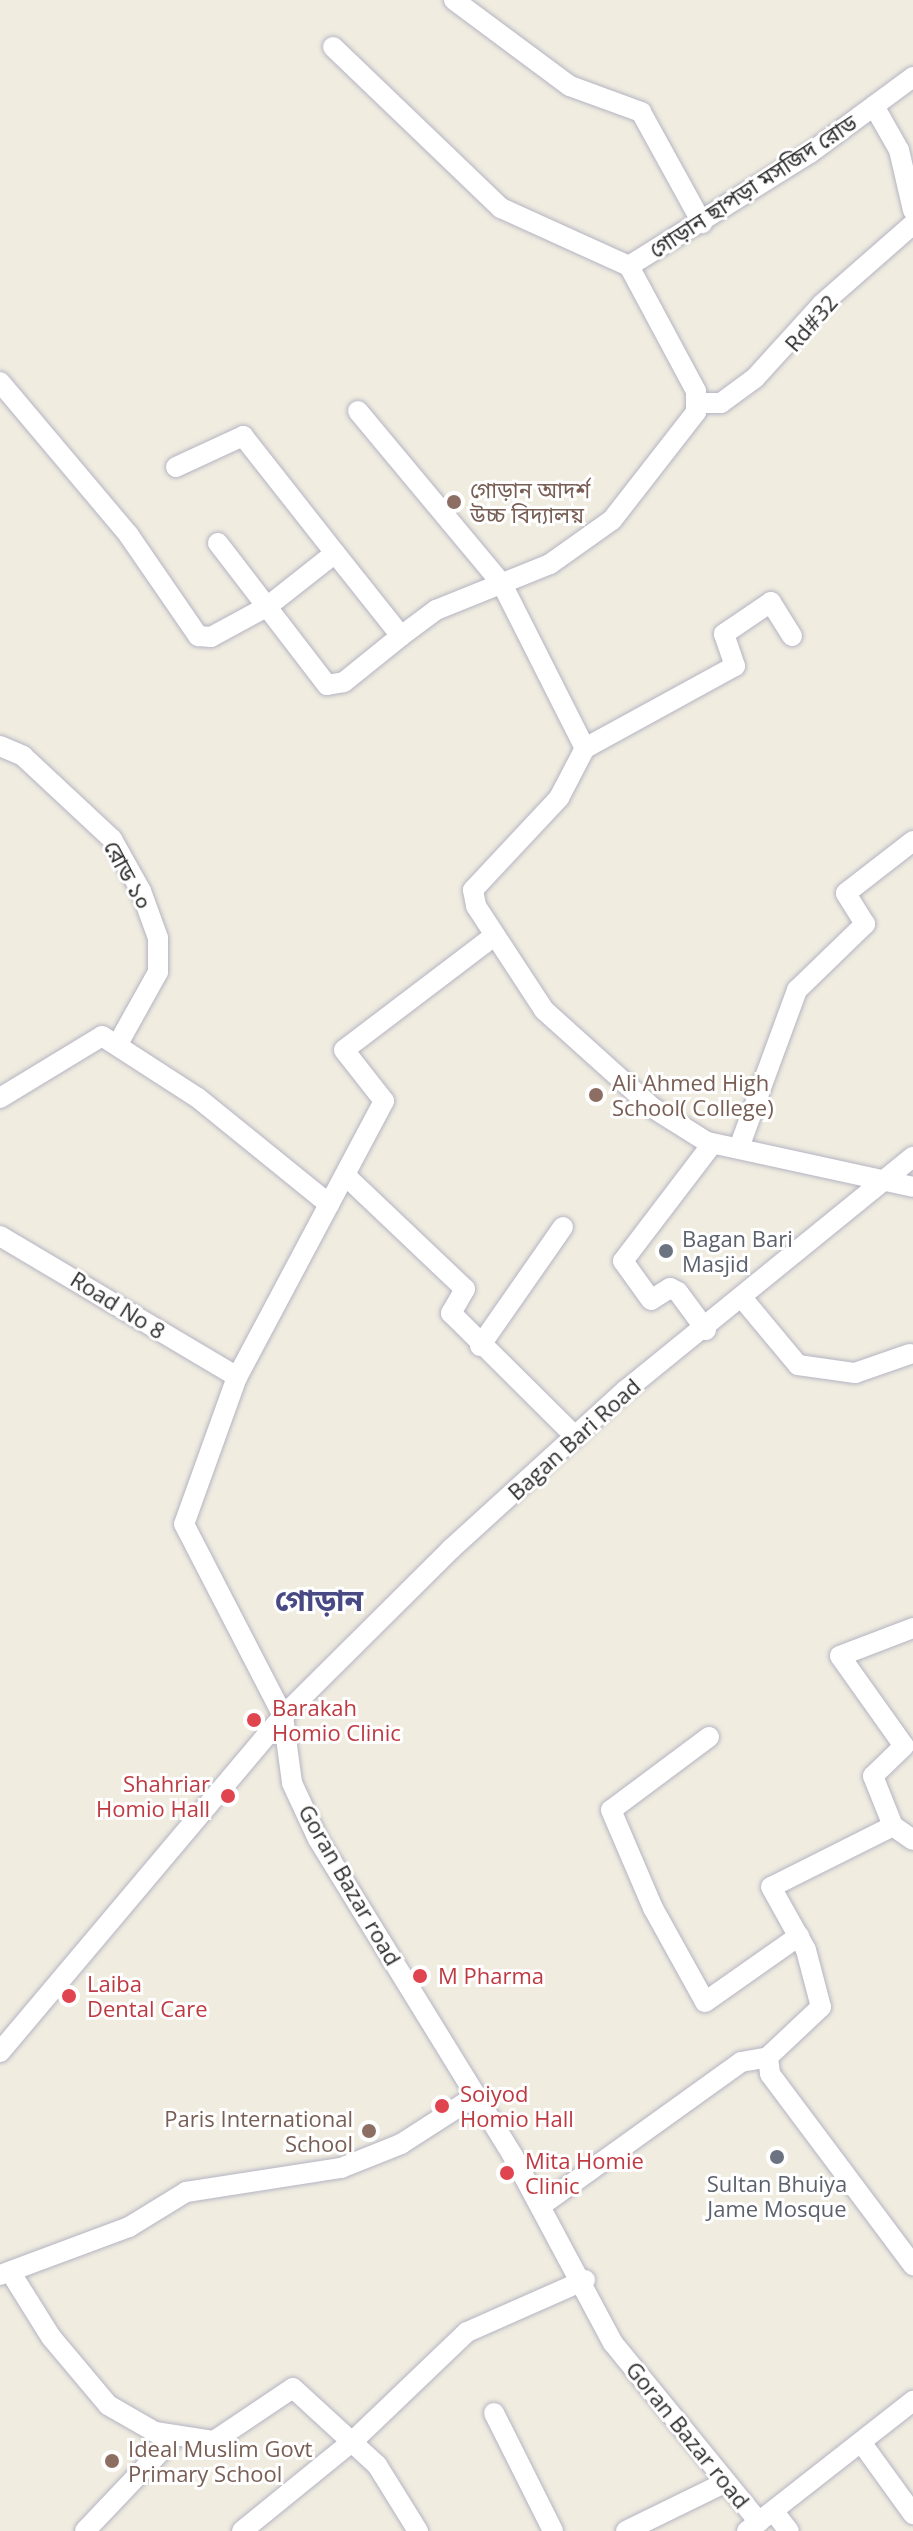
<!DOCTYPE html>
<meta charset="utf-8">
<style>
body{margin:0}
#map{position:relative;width:913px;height:2531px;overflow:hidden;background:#f0ece0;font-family:"Open Sans","Noto Sans Bengali",sans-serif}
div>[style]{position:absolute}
.roads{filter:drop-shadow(0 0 2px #b4b4c2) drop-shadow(0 0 2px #b4b4c2)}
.minor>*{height:20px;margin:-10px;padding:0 10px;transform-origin:10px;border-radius:10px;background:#fff}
.dots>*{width:22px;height:22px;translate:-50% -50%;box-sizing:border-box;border:4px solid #fff;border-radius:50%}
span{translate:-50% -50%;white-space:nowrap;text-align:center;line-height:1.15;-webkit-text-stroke:6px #fff;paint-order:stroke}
.street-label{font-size:22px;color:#2e2e2e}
.education-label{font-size:22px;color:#785e54}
.left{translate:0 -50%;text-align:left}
.right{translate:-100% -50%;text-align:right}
.worship-label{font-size:22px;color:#5b616d}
.health-label{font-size:22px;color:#be3a42}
.district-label{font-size:30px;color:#494984;font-weight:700}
</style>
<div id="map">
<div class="roads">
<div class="minor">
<i style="left:454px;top:0;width:144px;rotate:36.6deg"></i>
<i style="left:570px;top:86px;width:76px;rotate:20.1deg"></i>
<i style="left:641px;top:112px;width:127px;rotate:61.2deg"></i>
<i style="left:333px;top:47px;width:233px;rotate:43.8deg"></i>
<i style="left:501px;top:208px;width:141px;rotate:24.4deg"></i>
<i style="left:874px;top:106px;width:51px;rotate:60.4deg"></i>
<i style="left:899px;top:150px;width:62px;rotate:76.9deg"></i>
<i style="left:0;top:382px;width:199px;rotate:49.9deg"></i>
<i style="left:128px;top:534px;width:124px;rotate:55.5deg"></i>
<i style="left:198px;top:636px;width:13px;rotate:4deg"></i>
<i style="left:211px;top:637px;width:65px;rotate:-28.5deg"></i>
<i style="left:268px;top:606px;width:85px;rotate:-38.3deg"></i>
<i style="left:335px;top:553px;width:106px;rotate:51.5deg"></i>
<i style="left:401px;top:636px;width:44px;rotate:-36.6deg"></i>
<i style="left:436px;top:610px;width:123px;rotate:-22deg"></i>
<i style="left:550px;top:564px;width:76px;rotate:-35.4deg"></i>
<i style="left:612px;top:520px;width:137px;rotate:-52.1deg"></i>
<i style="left:696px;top:412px;width:21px;rotate:-90deg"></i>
<i style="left:696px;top:391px;width:142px;rotate:-118.2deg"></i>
<i style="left:629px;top:266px;width:213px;rotate:-32deg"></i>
<i style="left:810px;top:153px;width:128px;rotate:-36.4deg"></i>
<i style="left:699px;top:403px;width:22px"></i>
<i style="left:721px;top:403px;width:42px;rotate:-36.3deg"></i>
<i style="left:755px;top:378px;width:100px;rotate:-47.8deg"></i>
<i style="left:822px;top:304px;width:121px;rotate:-41.3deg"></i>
<i style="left:358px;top:411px;width:225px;rotate:50.2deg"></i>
<i style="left:502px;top:584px;width:184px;rotate:63.2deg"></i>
<i style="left:176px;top:467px;width:74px;rotate:-24.8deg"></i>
<i style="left:243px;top:436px;width:149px;rotate:51.8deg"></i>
<i style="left:218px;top:543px;width:179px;rotate:52.5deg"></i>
<i style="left:327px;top:685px;width:17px;rotate:-10deg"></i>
<i style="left:344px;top:682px;width:73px;rotate:-38.9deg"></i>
<i style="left:792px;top:636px;width:40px;rotate:-122deg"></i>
<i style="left:771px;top:602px;width:57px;rotate:145.8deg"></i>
<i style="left:724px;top:634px;width:34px;rotate:71deg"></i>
<i style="left:735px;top:666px;width:171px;rotate:151.3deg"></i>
<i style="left:585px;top:748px;width:56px;rotate:117.5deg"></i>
<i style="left:559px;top:798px;width:126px;rotate:133.1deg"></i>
<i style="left:473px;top:890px;width:16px;rotate:79deg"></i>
<i style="left:476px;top:906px;width:124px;rotate:56.8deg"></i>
<i style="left:544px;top:1010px;width:147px;rotate:42deg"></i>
<i style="left:653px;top:1108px;width:64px;rotate:32.2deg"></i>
<i style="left:707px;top:1142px;width:211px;rotate:12.3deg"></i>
<i style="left:0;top:746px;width:25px;rotate:23deg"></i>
<i style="left:23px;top:756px;width:122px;rotate:43deg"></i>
<i style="left:112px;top:839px;width:60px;rotate:60.9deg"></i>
<i style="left:141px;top:891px;width:50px;rotate:70.1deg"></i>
<i style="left:158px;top:938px;width:34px;rotate:90deg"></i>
<i style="left:158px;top:972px;width:82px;rotate:119.1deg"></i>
<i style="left:494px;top:936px;width:188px;rotate:142.8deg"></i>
<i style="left:344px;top:1050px;width:65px;rotate:51.9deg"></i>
<i style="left:384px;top:1101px;width:313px;rotate:118deg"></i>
<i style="left:237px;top:1377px;width:156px;rotate:109.8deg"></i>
<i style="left:184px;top:1524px;width:216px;rotate:62.7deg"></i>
<i style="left:283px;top:1716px;width:68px;rotate:82.3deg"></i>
<i style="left:292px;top:1783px;width:62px;rotate:65.1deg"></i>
<i style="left:318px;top:1839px;width:372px;rotate:58.4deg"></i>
<i style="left:513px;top:2156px;width:212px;rotate:61.9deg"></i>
<i style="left:613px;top:2343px;width:231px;rotate:50.8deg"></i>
<i style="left:0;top:1098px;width:119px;rotate:-31.3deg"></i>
<i style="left:102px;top:1036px;width:114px;rotate:32.9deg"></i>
<i style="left:198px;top:1098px;width:169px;rotate:39deg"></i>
<i style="left:740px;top:1145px;width:165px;rotate:-69.8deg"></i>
<i style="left:797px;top:990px;width:95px;rotate:-44.1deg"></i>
<i style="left:865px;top:924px;width:36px;rotate:-122deg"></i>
<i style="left:846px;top:893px;width:85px;rotate:-37.8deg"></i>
<i style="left:346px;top:1176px;width:164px;rotate:43.5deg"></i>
<i style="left:465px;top:1289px;width:28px;rotate:120deg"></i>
<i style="left:451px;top:1313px;width:175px;rotate:44.8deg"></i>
<i style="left:0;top:1236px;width:276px;rotate:30.7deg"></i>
<i style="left:743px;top:1299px;width:86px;rotate:50.2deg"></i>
<i style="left:798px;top:1365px;width:58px;rotate:8deg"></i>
<i style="left:855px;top:1373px;width:58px;rotate:-19.1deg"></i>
<i style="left:706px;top:1330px;width:47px;rotate:-126.4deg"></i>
<i style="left:678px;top:1292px;width:9px;rotate:-153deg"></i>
<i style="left:670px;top:1288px;width:22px;rotate:148deg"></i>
<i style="left:651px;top:1300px;width:48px;rotate:-125.7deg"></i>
<i style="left:623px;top:1261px;width:147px;rotate:-52.7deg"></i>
<i style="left:480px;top:1346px;width:145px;rotate:-55.1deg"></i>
<i style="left:913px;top:1628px;width:78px;rotate:159deg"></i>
<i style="left:840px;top:1656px;width:110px;rotate:54.6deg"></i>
<i style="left:904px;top:1746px;width:43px;rotate:135.9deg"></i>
<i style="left:873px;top:1776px;width:54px;rotate:68.2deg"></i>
<i style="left:893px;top:1826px;width:136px;rotate:153.4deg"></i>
<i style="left:771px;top:1887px;width:72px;rotate:60.9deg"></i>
<i style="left:806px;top:1950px;width:59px;rotate:75.3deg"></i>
<i style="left:821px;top:2007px;width:73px;rotate:136.7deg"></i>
<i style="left:768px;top:2057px;width:17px;rotate:83deg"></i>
<i style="left:770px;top:2074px;width:239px;rotate:53.2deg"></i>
<i style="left:709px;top:1737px;width:122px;rotate:143.3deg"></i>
<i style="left:611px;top:1810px;width:107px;rotate:66.8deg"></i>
<i style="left:653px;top:1908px;width:107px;rotate:61deg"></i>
<i style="left:705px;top:2002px;width:115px;rotate:-35.1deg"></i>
<i style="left:893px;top:1826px;width:24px;rotate:35deg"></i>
<i style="left:0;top:2052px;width:439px;rotate:-49.9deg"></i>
<i style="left:283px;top:1716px;width:237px;rotate:-44.8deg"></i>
<i style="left:451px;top:1549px;width:236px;rotate:-42.3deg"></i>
<i style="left:626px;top:1390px;width:370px;rotate:-39.1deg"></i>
<i style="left:542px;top:2205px;width:245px;rotate:-35.7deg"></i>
<i style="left:741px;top:2062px;width:27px;rotate:-10deg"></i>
<i style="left:11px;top:2273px;width:75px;rotate:58deg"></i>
<i style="left:51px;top:2337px;width:89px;rotate:50deg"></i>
<i style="left:108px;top:2405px;width:54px;rotate:29.9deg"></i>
<i style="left:155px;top:2432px;width:60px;rotate:8.7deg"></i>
<i style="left:214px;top:2441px;width:95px;rotate:-33.9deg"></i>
<i style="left:293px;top:2388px;width:114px;rotate:42.5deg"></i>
<i style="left:377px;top:2465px;width:78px;rotate:58.2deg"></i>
<i style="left:0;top:2275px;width:138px;rotate:-20.4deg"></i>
<i style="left:129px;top:2227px;width:67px;rotate:-31.6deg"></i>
<i style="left:186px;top:2192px;width:157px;rotate:-8.8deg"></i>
<i style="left:341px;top:2168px;width:65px;rotate:-21.8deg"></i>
<i style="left:401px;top:2144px;width:90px;rotate:-32.8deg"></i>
<i style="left:494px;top:2413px;width:132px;rotate:63.4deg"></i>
<i style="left:861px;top:2442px;width:89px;rotate:54.2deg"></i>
<i style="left:774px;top:2512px;width:24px;rotate:52deg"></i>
<i style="left:85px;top:2531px;width:132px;rotate:-46.5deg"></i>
<i style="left:242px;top:2531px;width:144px;rotate:-39.1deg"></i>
<i style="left:354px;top:2440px;width:156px;rotate:-43.7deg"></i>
<i style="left:467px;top:2332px;width:129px;rotate:-23.8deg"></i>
<i style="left:626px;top:2531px;width:111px;rotate:-26.1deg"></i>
<i style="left:747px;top:2531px;width:211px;rotate:-38.1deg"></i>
</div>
</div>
<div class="dots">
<i style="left:454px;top:502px;background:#8d6e63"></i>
<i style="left:596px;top:1095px;background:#8d6e63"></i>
<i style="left:666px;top:1251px;background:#6b7280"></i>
<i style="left:254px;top:1720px;background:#e0444e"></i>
<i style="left:228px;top:1796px;background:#e0444e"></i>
<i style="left:420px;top:1976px;background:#e0444e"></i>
<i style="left:69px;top:1996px;background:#e0444e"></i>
<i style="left:442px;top:2106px;background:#e0444e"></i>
<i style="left:369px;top:2131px;background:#8d6e63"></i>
<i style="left:777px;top:2157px;background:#6b7280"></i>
<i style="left:507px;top:2173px;background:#e0444e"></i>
<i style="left:112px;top:2461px;background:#8d6e63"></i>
</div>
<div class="street-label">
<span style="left:753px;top:186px;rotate:-33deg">গোড়ান ছাপড়া মসজিদ রোড</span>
<span style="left:811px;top:323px;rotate:-49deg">Rd#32</span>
<span style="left:128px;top:875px;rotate:62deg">রোড ১০</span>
<span style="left:118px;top:1305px;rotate:32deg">Road No 8</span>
<span style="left:574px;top:1439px;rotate:-42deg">Bagan Bari Road</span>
<span style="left:350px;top:1885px;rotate:60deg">Goran Bazar road</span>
<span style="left:688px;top:2435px;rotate:51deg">Goran Bazar road</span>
</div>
<div class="education-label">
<span class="left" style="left:470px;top:502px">গোড়ান আদর্শ<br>উচ্চ বিদ্যালয়</span>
<span class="left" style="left:612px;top:1095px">Ali Ahmed High<br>School( College)</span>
<span class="right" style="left:353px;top:2131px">Paris International<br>School</span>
<span class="left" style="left:128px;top:2461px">Ideal Muslim Govt<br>Primary School</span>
</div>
<div class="worship-label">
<span class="left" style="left:682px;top:1251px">Bagan Bari<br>Masjid</span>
<span style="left:777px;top:2196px">Sultan Bhuiya<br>Jame Mosque</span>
</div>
<div class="health-label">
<span class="left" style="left:272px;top:1720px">Barakah<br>Homio Clinic</span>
<span class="right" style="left:210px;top:1796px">Shahriar<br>Homio Hall</span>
<span class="left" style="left:438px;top:1976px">M Pharma</span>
<span class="left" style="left:87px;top:1996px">Laiba<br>Dental Care</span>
<span class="left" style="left:460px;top:2106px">Soiyod<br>Homio Hall</span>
<span class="left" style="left:525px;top:2173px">Mita Homie<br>Clinic</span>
</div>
<div class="district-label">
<span style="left:319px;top:1600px">গোড়ান</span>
</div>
</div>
